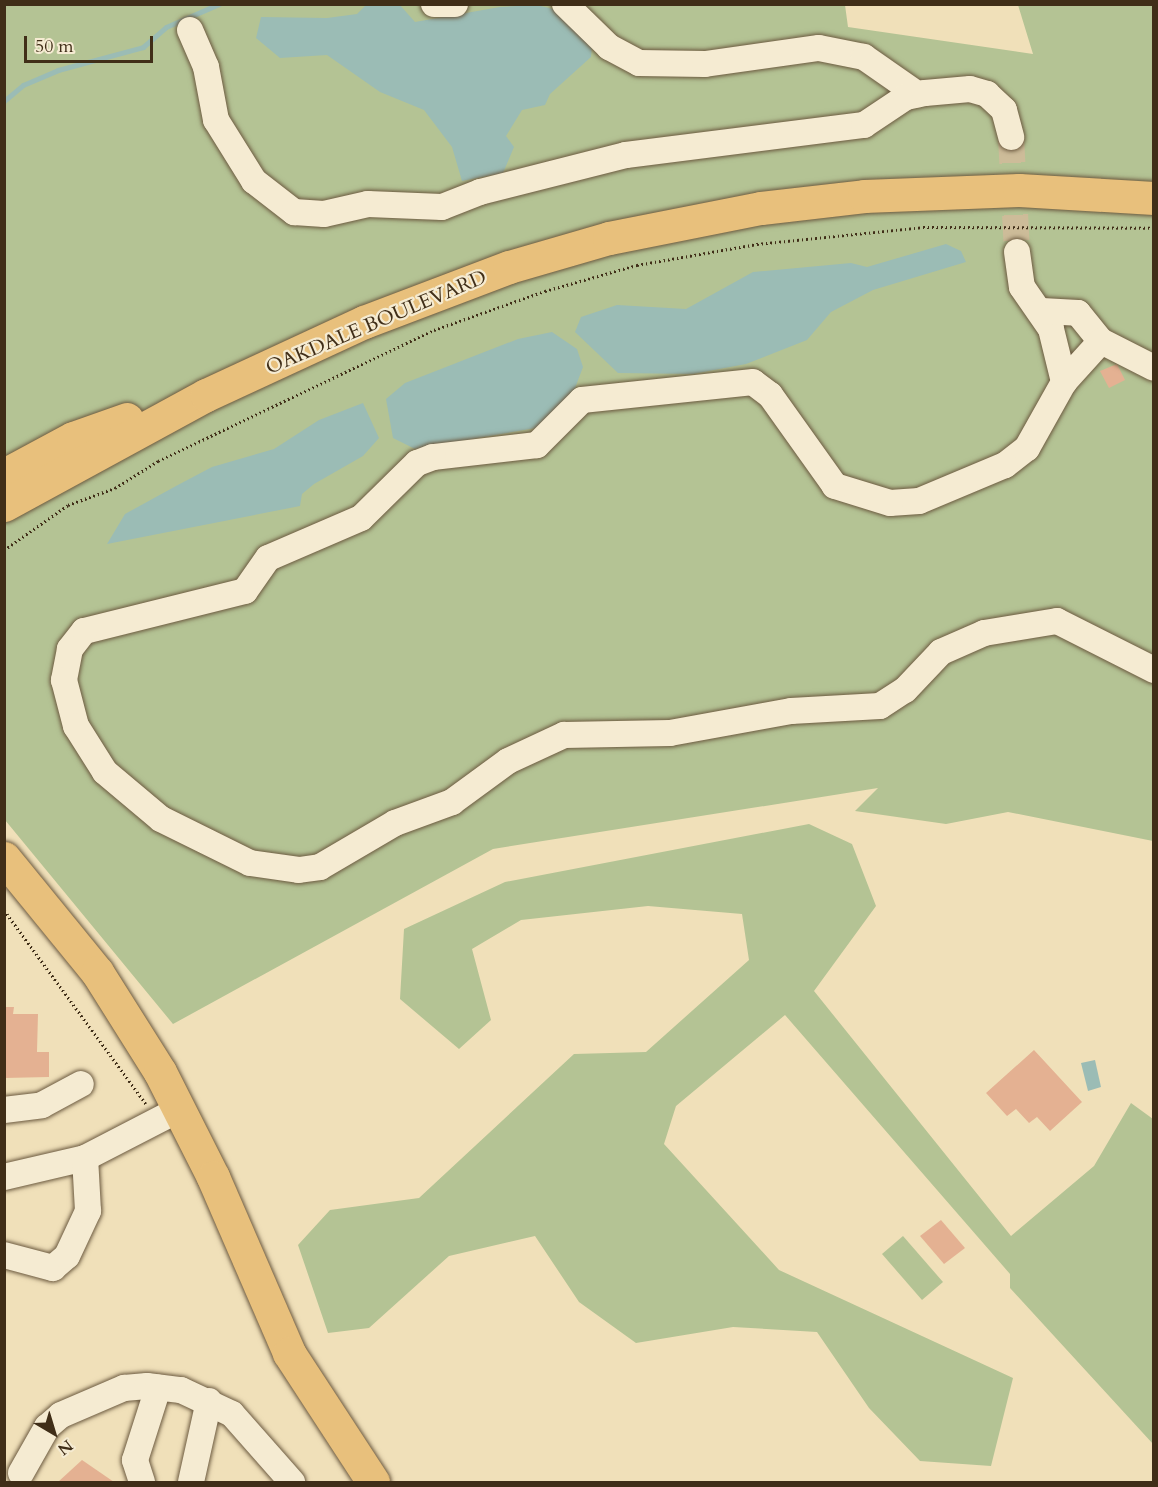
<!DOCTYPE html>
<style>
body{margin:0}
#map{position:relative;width:1158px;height:1487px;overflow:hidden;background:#f0e0b9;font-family:Cardo,serif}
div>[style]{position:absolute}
.green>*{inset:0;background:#b4c394}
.water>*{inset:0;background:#9bbcb5}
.stream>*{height:5px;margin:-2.5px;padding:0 2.5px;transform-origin:2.5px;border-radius:2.5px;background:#9bbcb5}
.building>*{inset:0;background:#e4b192}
.minor-tunnel>*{height:26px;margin-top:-13px;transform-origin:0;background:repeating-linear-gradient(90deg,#cdbc99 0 26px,transparent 0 39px)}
.path>*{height:3px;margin-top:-1.5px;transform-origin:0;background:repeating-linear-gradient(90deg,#402e18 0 1.5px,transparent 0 4.5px)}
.roads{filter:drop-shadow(0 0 2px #6c5a40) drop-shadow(0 0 2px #6c5a40)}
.minor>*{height:26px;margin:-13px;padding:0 13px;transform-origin:13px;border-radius:13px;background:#f5ebd2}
.major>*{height:33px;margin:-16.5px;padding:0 16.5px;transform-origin:16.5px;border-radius:16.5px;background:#e8c07c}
span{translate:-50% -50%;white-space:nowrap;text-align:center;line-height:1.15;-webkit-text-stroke:4.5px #f5ebd2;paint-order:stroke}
.street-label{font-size:20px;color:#402e18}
.frame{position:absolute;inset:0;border:6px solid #402e18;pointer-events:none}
.north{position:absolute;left:24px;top:1403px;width:60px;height:60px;-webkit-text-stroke:4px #f5ebd2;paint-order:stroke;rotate:142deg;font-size:16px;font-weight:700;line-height:24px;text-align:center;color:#402e18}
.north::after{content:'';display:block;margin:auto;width:21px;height:27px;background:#402e18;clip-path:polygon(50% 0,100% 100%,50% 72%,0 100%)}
.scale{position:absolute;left:24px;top:36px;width:129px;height:27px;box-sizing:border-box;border:3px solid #402e18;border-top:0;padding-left:8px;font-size:18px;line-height:21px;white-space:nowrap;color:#402e18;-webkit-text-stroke:4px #f5ebd2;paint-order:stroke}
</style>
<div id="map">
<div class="green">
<i style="clip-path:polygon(4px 5px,845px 5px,848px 27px,1033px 54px,1018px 5px,1153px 5px,1153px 841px,1008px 812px,946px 824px,855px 811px,878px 788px,493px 849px,173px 1024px,5px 820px)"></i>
<i style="clip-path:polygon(809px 824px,852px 844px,876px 906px,814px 991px,1011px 1236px,1094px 1166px,1131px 1103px,1153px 1119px,1153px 1444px,1010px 1288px,1010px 1274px,785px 1015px,676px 1106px,664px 1144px,779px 1270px,1013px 1378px,991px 1466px,920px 1461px,869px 1408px,817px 1332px,733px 1327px,636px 1343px,579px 1302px,535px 1236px,449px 1256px,369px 1328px,328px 1333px,298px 1245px,330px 1210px,419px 1198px,574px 1054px,646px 1052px,749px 960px,742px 914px,648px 906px,521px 920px,472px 949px,491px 1020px,459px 1049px,400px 999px,404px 929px,505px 882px)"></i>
<i style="clip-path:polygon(903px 1236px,943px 1282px,922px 1300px,882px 1254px)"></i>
</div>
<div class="water">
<i style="clip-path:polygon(399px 4px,415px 22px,500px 7px,537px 5px,561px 11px,593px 38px,591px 57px,550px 94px,545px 105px,522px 110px,506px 136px,514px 147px,503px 173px,462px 181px,452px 147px,424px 110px,380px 92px,327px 55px,280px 58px,256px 38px,261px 17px,327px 18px,357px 14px,366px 5px)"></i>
<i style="clip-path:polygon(946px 244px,961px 251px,966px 262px,873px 290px,831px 312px,807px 340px,746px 364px,693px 374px,618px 373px,575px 332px,581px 317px,617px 305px,686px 309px,753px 272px,851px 263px,867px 267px)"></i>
<i style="clip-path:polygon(552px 332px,577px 349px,583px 367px,572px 396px,536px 428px,415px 449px,393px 438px,386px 399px,405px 383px,518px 339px)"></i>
<i style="clip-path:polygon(363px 403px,379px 438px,363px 456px,314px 484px,302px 494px,300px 506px,107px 544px,125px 514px,176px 486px,212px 467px,274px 449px,319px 420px)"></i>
<i style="clip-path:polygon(1095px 1060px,1101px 1087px,1088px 1091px,1081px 1063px)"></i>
</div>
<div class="stream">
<i style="left:4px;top:101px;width:25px;rotate:-40deg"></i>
<i style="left:23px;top:85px;width:38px;rotate:-23deg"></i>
<i style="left:58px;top:70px;width:88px;rotate:-15.1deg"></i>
<i style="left:143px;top:47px;width:30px;rotate:-41deg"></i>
<i style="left:166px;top:27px;width:58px;rotate:-23.5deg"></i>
</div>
<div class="building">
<i style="clip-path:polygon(1117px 364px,1125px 380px,1109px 388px,1100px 371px)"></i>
<i style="clip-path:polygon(4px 1007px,14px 1007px,13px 1014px,38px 1014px,37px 1052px,49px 1052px,49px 1077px,4px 1078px)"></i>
<i style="clip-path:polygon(1034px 1050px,1082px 1102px,1050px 1131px,1037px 1117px,1029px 1123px,1016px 1109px,1007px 1116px,986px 1093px)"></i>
<i style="clip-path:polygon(941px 1220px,965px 1248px,944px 1264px,920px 1236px)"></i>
<i style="clip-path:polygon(82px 1460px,114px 1482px,58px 1482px)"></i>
</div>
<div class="minor-tunnel">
<i style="left:1011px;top:137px;width:115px;rotate:87deg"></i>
</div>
<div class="path">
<i style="left:4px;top:550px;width:78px;rotate:-35.1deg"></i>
<i style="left:68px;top:505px;width:50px;rotate:-19.9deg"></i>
<i style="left:115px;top:488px;width:51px;rotate:-32.1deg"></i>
<i style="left:158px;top:461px;width:306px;rotate:-25.4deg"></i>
<i style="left:434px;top:330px;width:118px;rotate:-19.4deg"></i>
<i style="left:545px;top:291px;width:96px;rotate:-15.8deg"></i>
<i style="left:637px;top:265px;width:122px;rotate:-9.9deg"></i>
<i style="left:757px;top:244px;width:167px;rotate:-5.8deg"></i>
<i style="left:923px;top:227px;width:231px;rotate:0.2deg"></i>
<i style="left:4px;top:910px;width:240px;rotate:53.8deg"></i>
</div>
<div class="roads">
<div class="minor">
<i style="left:434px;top:4px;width:21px"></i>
<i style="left:565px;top:4px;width:62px;rotate:44.3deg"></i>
<i style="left:609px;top:47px;width:34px;rotate:28deg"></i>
<i style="left:639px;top:63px;width:66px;rotate:0.9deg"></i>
<i style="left:705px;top:64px;width:115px;rotate:-8deg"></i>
<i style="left:819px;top:48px;width:46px;rotate:11.3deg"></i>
<i style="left:864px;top:57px;width:65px;rotate:34.9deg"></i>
<i style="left:190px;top:30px;width:40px;rotate:66.6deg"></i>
<i style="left:206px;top:67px;width:54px;rotate:79.3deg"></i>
<i style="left:216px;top:120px;width:72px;rotate:58.1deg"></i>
<i style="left:254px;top:181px;width:51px;rotate:37.8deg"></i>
<i style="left:294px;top:212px;width:30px;rotate:4deg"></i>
<i style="left:324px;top:214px;width:45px;rotate:-12.8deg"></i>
<i style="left:368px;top:204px;width:74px;rotate:2.3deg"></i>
<i style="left:442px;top:207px;width:41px;rotate:-21.5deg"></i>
<i style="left:480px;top:192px;width:151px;rotate:-14.2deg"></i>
<i style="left:626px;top:155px;width:240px;rotate:-7.2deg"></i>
<i style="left:864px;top:125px;width:50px;rotate:-33.7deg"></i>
<i style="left:906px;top:97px;width:19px;rotate:-12deg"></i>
<i style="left:925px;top:93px;width:45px;rotate:-5.1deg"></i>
<i style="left:970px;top:89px;width:18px;rotate:16deg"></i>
<i style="left:987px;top:94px;width:23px;rotate:43deg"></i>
<i style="left:1004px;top:110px;width:28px;rotate:75deg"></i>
<i style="left:1017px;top:252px;width:35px;rotate:82deg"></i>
<i style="left:1022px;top:287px;width:51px;rotate:55.4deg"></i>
<i style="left:1051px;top:329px;width:55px;rotate:76.2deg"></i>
<i style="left:1064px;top:382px;width:76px;rotate:119.3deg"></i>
<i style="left:1027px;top:448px;width:28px;rotate:142deg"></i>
<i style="left:1005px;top:465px;width:93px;rotate:157.3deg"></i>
<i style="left:919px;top:501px;width:29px;rotate:176deg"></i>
<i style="left:890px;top:503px;width:58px;rotate:-162.8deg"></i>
<i style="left:835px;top:486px;width:112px;rotate:-125.5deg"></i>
<i style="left:770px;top:395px;width:21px;rotate:-143deg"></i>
<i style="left:753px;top:382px;width:172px;rotate:174deg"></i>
<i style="left:582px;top:400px;width:64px;rotate:135deg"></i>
<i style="left:537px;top:445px;width:105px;rotate:173.4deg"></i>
<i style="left:433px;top:457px;width:17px;rotate:159deg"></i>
<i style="left:417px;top:463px;width:78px;rotate:135.5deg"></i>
<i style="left:361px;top:518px;width:101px;rotate:156.7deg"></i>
<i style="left:268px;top:558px;width:40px;rotate:124.9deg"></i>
<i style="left:245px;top:591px;width:166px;rotate:166deg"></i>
<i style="left:84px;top:631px;width:23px;rotate:128deg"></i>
<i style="left:70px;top:649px;width:32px;rotate:101deg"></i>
<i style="left:64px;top:680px;width:48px;rotate:75.4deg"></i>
<i style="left:76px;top:726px;width:54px;rotate:57.8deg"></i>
<i style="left:105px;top:772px;width:73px;rotate:40deg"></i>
<i style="left:161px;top:819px;width:99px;rotate:26.3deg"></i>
<i style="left:250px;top:863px;width:49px;rotate:8.1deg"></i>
<i style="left:299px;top:870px;width:21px;rotate:-8deg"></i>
<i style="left:320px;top:867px;width:87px;rotate:-30.4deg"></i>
<i style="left:395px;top:823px;width:61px;rotate:-20.2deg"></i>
<i style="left:452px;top:802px;width:69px;rotate:-36.2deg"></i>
<i style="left:508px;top:761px;width:62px;rotate:-24.9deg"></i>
<i style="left:564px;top:735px;width:106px;rotate:-1.1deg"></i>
<i style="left:670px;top:733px;width:123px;rotate:-10.3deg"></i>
<i style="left:791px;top:711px;width:89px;rotate:-3.2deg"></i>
<i style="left:880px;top:706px;width:30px;rotate:-33deg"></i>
<i style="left:905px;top:690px;width:52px;rotate:-46.5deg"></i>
<i style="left:941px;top:652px;width:47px;rotate:-23.8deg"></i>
<i style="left:984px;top:633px;width:74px;rotate:-9.3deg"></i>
<i style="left:1057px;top:621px;width:109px;rotate:26.8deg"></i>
<i style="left:1042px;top:311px;width:36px;rotate:3deg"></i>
<i style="left:1078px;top:313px;width:36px;rotate:51deg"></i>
<i style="left:1101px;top:341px;width:59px;rotate:27deg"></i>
<i style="left:1064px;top:382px;width:55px;rotate:-47.9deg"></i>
<i style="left:4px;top:1110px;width:38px;rotate:-7deg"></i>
<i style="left:42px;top:1105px;width:44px;rotate:-28.3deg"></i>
<i style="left:4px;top:1177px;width:83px;rotate:-13.2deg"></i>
<i style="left:85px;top:1158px;width:107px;rotate:-27.3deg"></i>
<i style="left:4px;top:1255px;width:51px;rotate:14.9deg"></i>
<i style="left:53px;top:1268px;width:18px;rotate:-41deg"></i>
<i style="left:67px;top:1256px;width:50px;rotate:-65deg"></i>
<i style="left:88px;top:1211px;width:53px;rotate:-93.2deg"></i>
<i style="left:21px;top:1473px;width:53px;rotate:-60.5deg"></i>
<i style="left:47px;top:1427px;width:18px;rotate:-41deg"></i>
<i style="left:61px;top:1415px;width:69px;rotate:-23.2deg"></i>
<i style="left:124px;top:1388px;width:23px;rotate:-5deg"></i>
<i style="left:147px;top:1386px;width:34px;rotate:7deg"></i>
<i style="left:181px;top:1390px;width:56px;rotate:25.2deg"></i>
<i style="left:232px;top:1414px;width:91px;rotate:48.6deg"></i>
<i style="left:142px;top:1482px;width:23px;rotate:-108deg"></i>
<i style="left:135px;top:1460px;width:76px;rotate:-72.3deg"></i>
<i style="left:191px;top:1482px;width:83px;rotate:-77.5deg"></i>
</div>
<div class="major">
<i style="left:4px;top:475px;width:78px;rotate:-28.2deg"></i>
<i style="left:73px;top:438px;width:57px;rotate:-19.4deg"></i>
<i style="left:4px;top:505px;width:230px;rotate:-28.6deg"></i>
<i style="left:206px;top:395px;width:174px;rotate:-24.8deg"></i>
<i style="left:364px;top:322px;width:155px;rotate:-20.8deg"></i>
<i style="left:509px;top:267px;width:104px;rotate:-16.2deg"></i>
<i style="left:609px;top:238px;width:155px;rotate:-11.2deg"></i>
<i style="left:761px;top:208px;width:104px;rotate:-6.6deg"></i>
<i style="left:864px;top:196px;width:155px;rotate:-2.2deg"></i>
<i style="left:1019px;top:190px;width:135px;rotate:3.4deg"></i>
<i style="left:4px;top:858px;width:147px;rotate:50.8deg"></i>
<i style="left:97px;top:972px;width:118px;rotate:57.8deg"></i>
<i style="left:160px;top:1072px;width:118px;rotate:63.2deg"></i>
<i style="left:213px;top:1177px;width:192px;rotate:66.6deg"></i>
<i style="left:289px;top:1353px;width:154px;rotate:56.9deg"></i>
</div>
</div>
<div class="street-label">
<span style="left:376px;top:322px;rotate:-23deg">OAKDALE BOULEVARD</span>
</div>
<div class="frame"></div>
<div class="north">N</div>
<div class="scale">50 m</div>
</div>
